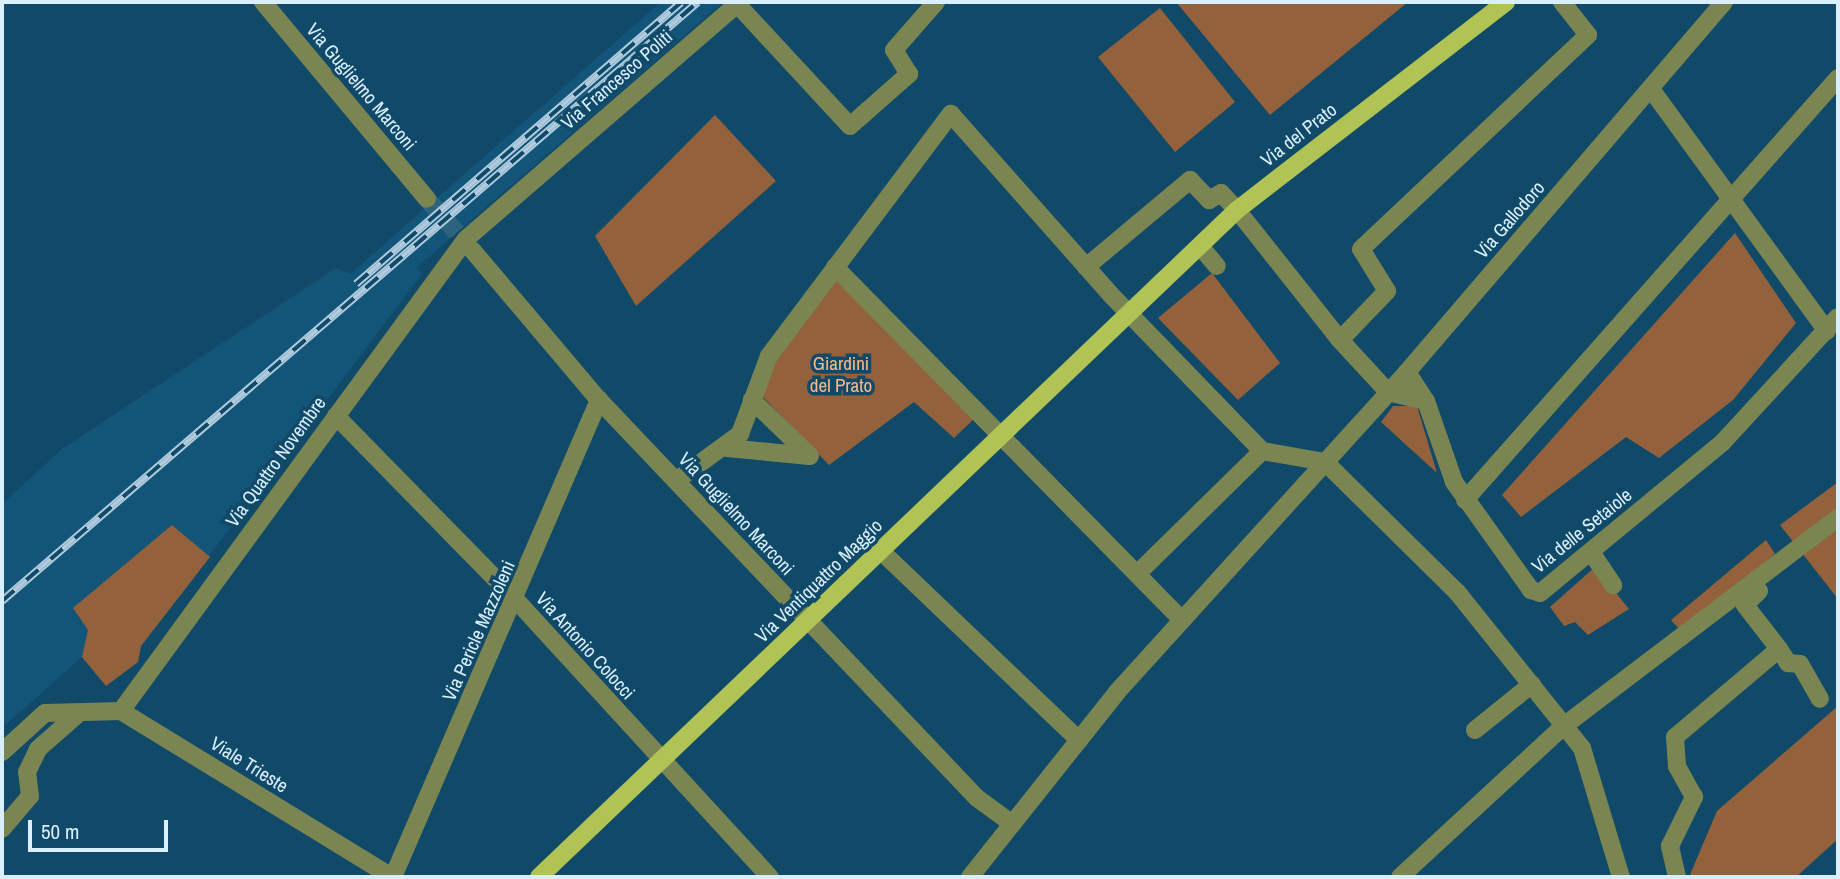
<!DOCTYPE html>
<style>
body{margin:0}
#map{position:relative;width:1840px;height:879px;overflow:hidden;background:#104a68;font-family:"Archivo Narrow",sans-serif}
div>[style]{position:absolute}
.built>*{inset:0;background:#135578}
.green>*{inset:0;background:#93623c}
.minor-tunnel>*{height:18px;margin-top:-9px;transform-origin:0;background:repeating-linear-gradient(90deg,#2e637e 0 18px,transparent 0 27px)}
.minor>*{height:18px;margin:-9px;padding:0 9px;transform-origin:9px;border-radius:9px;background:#7b8552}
.major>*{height:18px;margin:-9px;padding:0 9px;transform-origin:9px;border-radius:9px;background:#b0c354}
.rail>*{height:8px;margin-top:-4px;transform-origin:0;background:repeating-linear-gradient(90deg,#104a68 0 16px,#afcbdd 0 32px);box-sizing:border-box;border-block:2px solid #afcbdd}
span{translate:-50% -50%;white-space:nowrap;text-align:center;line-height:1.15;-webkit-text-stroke:7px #104a68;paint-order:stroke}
.street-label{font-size:19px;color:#daeffd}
.park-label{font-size:19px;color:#ffb984}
.frame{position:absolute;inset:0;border:4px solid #daeffd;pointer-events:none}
.scale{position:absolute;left:28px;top:820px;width:140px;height:32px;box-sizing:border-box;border:4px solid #daeffd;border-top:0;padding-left:9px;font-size:21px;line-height:24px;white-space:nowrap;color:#daeffd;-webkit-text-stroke:5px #104a68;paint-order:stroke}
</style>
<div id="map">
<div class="built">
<i style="clip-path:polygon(661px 2px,723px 2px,417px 267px,422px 274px,141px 646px,138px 662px,106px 686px,82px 657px,2px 728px,2px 504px,62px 449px,336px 268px,350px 274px)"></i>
</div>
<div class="green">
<i style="clip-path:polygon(1176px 2px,1408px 2px,1270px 115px)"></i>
<i style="clip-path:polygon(1160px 8px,1235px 102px,1175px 152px,1098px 57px)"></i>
<i style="clip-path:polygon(715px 115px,776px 181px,636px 306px,595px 236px)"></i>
<i style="clip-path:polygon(1735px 233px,1796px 323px,1733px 400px,1659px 458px,1626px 437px,1521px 517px,1502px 495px)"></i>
<i style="clip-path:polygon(1212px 273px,1280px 363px,1238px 400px,1158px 318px)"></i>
<i style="clip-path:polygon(835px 277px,975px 418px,954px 438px,914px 402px,829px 465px,759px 393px,772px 358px)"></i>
<i style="clip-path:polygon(1393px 406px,1417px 406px,1437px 473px,1381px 422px)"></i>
<i style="clip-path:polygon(1838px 482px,1838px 599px,1780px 525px)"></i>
<i style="clip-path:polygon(172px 525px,210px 557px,141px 646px,138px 662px,106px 686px,82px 657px,88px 630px,73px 608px)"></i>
<i style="clip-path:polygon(1766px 540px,1775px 554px,1682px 632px,1671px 620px)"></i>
<i style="clip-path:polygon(1595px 567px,1629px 609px,1588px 635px,1575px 622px,1564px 626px,1550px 607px)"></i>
<i style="clip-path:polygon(1838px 706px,1838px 839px,1796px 877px,1689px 877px,1717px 811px)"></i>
</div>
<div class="minor-tunnel">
<i style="left:427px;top:199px;width:69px;rotate:48.5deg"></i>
</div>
<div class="minor">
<i style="left:263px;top:2px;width:256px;rotate:50.2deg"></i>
<i style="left:1651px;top:89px;width:299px;rotate:54deg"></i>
<i style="left:1200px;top:246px;width:26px;rotate:50deg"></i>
<i style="left:473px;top:251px;width:195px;rotate:49.8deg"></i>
<i style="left:599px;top:400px;width:549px;rotate:46.48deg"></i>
<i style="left:977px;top:798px;width:42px;rotate:36.3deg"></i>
<i style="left:835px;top:267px;width:495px;rotate:45.5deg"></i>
<i style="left:1086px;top:267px;width:136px;rotate:-39.9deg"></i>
<i style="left:1190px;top:180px;width:28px;rotate:46deg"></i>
<i style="left:1209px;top:200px;width:14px;rotate:-30deg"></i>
<i style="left:1221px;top:193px;width:23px;rotate:47deg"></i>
<i style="left:1237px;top:210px;width:166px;rotate:51.6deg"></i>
<i style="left:1407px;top:372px;width:35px;rotate:57deg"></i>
<i style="left:1426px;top:401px;width:86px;rotate:70.9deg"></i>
<i style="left:1454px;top:482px;width:133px;rotate:54.5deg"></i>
<i style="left:1531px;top:590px;width:9px;rotate:18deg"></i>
<i style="left:1540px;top:593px;width:236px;rotate:-39.5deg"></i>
<i style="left:1722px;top:443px;width:171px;rotate:-47.4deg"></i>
<i style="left:1426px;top:401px;width:39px;rotate:-167deg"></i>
<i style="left:1388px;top:392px;width:71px;rotate:-132.7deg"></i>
<i style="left:1340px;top:340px;width:68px;rotate:-46.2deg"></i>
<i style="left:1387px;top:291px;width:49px;rotate:-121.8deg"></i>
<i style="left:1361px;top:249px;width:312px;rotate:-43.3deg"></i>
<i style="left:1588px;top:35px;width:42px;rotate:-128.2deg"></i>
<i style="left:336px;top:416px;width:257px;rotate:45.6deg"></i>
<i style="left:516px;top:600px;width:376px;rotate:47.5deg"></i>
<i style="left:727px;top:448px;width:83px;rotate:5.5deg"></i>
<i style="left:810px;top:456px;width:81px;rotate:-136deg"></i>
<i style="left:1325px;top:462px;width:185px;rotate:44.6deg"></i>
<i style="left:1457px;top:592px;width:200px;rotate:51.3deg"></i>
<i style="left:1582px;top:748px;width:135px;rotate:73.2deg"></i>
<i style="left:677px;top:480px;width:78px;rotate:-36.1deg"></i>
<i style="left:740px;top:434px;width:83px;rotate:-69.6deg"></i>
<i style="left:769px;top:356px;width:303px;rotate:-53.1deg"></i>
<i style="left:951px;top:114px;width:244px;rotate:48.5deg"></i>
<i style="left:1113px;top:297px;width:214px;rotate:45.9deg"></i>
<i style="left:1262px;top:451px;width:64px;rotate:9.9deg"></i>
<i style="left:1465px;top:500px;width:563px;rotate:-48.53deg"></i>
<i style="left:881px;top:551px;width:274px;rotate:43.7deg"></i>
<i style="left:1591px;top:552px;width:40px;rotate:56deg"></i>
<i style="left:1137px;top:574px;width:175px;rotate:-44.5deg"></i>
<i style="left:1779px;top:649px;width:17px;rotate:57deg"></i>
<i style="left:1788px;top:663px;width:12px;rotate:5deg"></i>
<i style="left:1800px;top:664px;width:40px;rotate:60.3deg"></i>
<i style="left:121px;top:711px;width:585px;rotate:-53.84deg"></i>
<i style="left:466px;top:239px;width:359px;rotate:-40.9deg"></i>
<i style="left:737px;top:4px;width:166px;rotate:47.2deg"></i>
<i style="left:850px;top:126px;width:79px;rotate:-41.4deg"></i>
<i style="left:909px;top:74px;width:28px;rotate:-122deg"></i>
<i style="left:894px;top:50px;width:64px;rotate:-48.8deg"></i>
<i style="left:1475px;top:730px;width:73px;rotate:-38.9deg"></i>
<i style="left:2px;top:752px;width:58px;rotate:-42.2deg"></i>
<i style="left:45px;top:713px;width:76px;rotate:-1.5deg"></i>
<i style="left:121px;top:711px;width:318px;rotate:31.5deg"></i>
<i style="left:2px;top:829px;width:43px;rotate:-49.7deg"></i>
<i style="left:30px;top:796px;width:24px;rotate:-97deg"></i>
<i style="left:27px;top:772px;width:25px;rotate:-64deg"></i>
<i style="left:38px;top:749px;width:53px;rotate:-41.2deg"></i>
<i style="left:393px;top:877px;width:520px;rotate:-66.64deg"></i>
<i style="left:970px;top:877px;width:236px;rotate:-51.5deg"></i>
<i style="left:1117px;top:692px;width:432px;rotate:-47.8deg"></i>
<i style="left:1407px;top:372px;width:487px;rotate:-49.4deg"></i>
<i style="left:1400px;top:877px;width:224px;rotate:-42.7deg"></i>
<i style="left:1565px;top:725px;width:343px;rotate:-37.2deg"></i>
<i style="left:1677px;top:877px;width:32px;rotate:-103deg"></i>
<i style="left:1670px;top:846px;width:55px;rotate:-63.9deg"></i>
<i style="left:1694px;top:797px;width:35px;rotate:-119deg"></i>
<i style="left:1677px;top:766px;width:29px;rotate:-94deg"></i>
<i style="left:1675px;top:737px;width:136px;rotate:-40.2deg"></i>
<i style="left:1779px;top:649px;width:56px;rotate:-127.7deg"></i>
<i style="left:1745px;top:605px;width:20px;rotate:-45deg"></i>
</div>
<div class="major">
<i style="left:539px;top:877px;width:965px;rotate:-43.7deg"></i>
<i style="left:1237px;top:210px;width:340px;rotate:-37.7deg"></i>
</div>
<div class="rail">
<i style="left:356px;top:284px;width:430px;rotate:-40.9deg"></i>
<i style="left:2px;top:601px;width:918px;rotate:-40.72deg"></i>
</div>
<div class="street-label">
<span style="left:617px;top:80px;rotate:-41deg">Via Francesco Politi</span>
<span style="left:361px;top:87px;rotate:50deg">Via Guglielmo Marconi</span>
<span style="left:1299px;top:135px;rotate:-38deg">Via del Prato</span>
<span style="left:1510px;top:220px;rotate:-49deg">Via Gallodoro</span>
<span style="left:276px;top:462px;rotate:-54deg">Via Quattro Novembre</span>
<span style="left:736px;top:514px;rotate:47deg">Via Guglielmo Marconi</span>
<span style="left:1582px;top:531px;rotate:-39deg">Via delle Setaiole</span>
<span style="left:819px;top:581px;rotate:-44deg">Via Ventiquattro Maggio</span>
<span style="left:479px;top:631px;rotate:-66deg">Via Pericle Mazzoleni</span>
<span style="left:585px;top:646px;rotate:48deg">Via Antonio Colocci</span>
<span style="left:249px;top:765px;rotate:32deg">Viale Trieste</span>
</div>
<div class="park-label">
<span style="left:841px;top:375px">Giardini<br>del Prato</span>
</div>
<div class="frame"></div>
<div class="scale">50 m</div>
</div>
